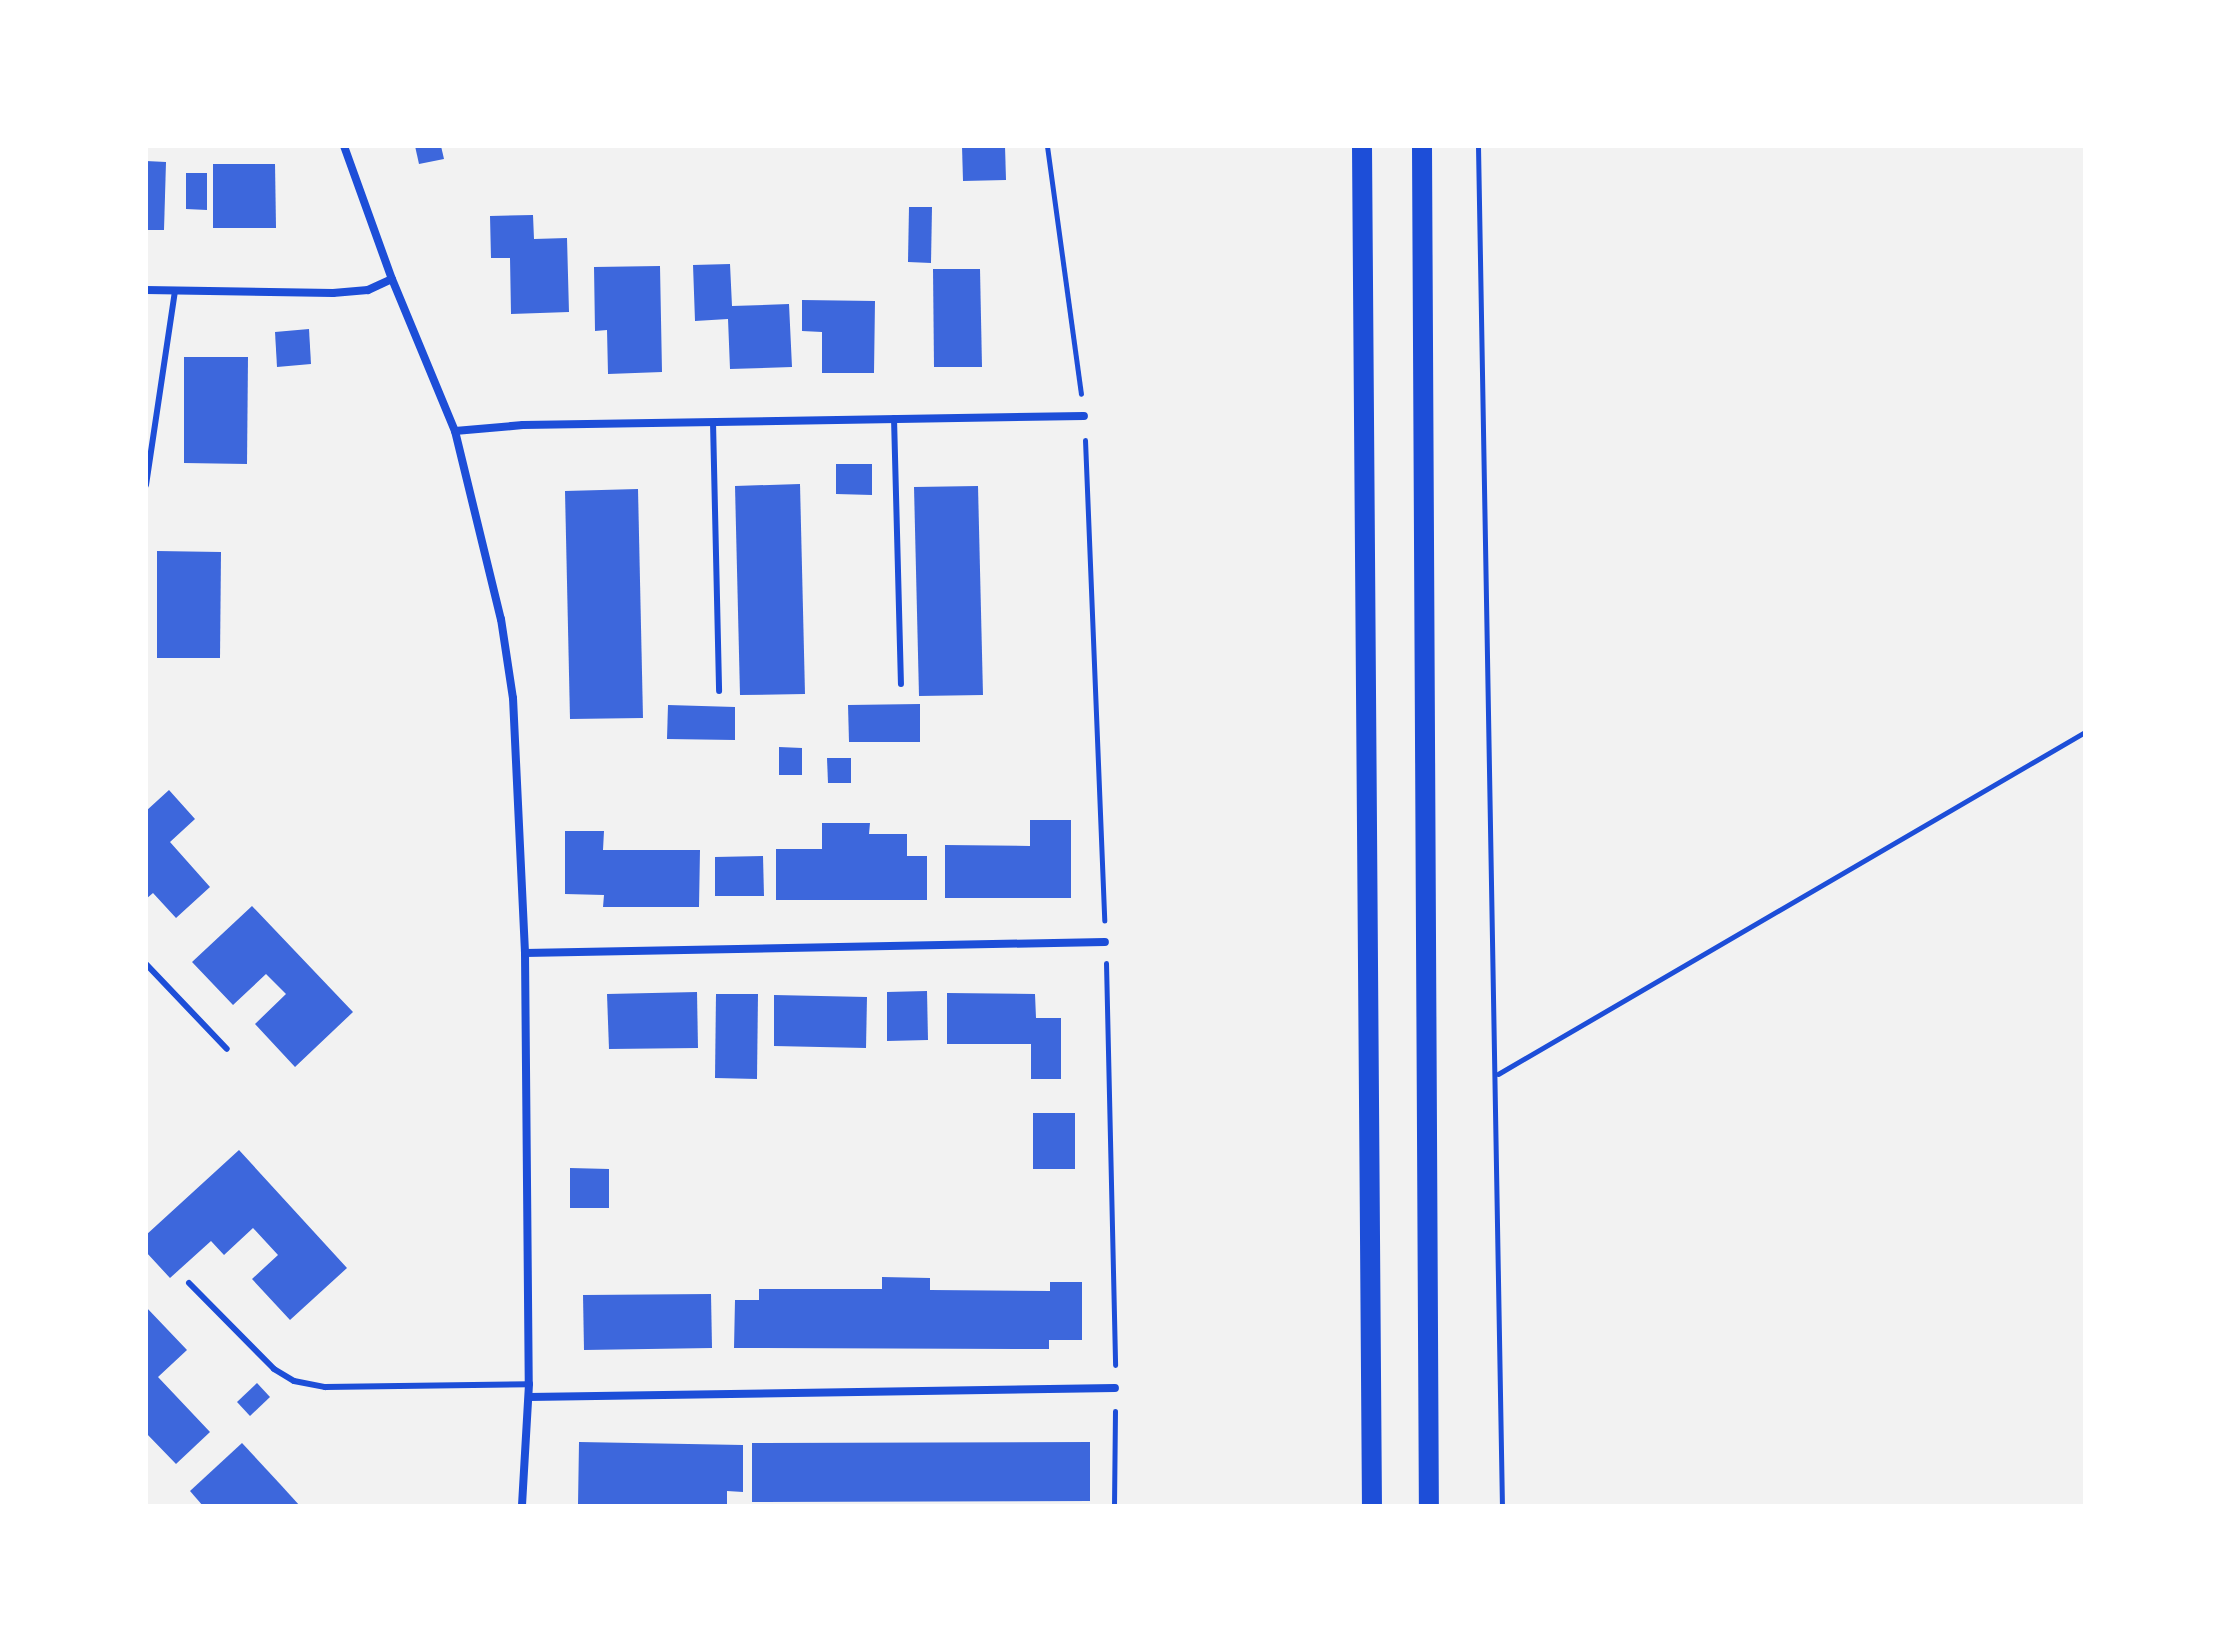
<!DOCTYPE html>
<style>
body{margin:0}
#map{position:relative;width:2231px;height:1652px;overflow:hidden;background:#f2f2f2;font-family:Mulish,sans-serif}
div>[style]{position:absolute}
.building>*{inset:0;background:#3d67dc}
.path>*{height:5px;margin:-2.5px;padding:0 2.5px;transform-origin:2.5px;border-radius:2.5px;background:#1d4ed8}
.service>*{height:6px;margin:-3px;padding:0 3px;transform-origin:3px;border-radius:3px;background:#1d4ed8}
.minor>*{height:8px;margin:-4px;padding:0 4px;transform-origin:4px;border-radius:4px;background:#1d4ed8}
.primary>*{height:20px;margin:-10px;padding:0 10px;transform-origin:10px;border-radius:10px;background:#1d4ed8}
span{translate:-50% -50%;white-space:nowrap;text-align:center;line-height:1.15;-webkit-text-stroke:6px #fff;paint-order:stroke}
.frame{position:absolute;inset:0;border:148px solid #fff;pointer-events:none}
</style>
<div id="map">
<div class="building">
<i style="clip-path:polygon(415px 146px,441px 146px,444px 159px,419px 164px)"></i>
<i style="clip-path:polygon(962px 146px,1005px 146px,1006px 180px,963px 181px)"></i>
<i style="clip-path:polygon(146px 161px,166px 162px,164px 230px,146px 230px)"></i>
<i style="clip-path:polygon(213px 164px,275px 164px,276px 228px,213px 228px)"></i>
<i style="clip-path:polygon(186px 173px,207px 173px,207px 210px,186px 209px)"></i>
<i style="clip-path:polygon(909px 207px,932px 207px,931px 263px,908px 262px)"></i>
<i style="clip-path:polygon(533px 215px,534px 239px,567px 238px,569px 312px,511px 314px,510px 258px,491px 258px,490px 216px)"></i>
<i style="clip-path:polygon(730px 264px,732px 306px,789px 304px,792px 367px,730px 369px,728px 319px,695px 321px,693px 265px)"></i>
<i style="clip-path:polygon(660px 266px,662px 372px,608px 374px,607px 330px,595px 331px,594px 267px)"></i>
<i style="clip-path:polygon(933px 269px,980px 269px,982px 367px,934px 367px)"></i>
<i style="clip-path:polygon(802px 300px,875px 301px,874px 373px,822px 373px,822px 332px,802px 331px)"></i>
<i style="clip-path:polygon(309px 329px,311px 364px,277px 367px,275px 332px)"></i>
<i style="clip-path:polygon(184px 357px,248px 357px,247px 464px,184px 463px)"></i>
<i style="clip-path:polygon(836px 464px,872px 464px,872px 495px,836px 494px)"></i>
<i style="clip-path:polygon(800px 484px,805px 694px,740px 695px,735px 486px)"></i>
<i style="clip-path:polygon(978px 486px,983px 695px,919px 696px,914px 487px)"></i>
<i style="clip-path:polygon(638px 489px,643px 718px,570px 719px,565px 491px)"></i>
<i style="clip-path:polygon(157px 551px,221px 552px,220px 658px,157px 658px)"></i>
<i style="clip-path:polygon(920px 704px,920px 742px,849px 742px,848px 705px)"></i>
<i style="clip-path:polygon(668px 705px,735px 707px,735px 740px,667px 739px)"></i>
<i style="clip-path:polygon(779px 747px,802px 748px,802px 775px,779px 775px)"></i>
<i style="clip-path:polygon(827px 758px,851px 758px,851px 783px,828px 783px)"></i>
<i style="clip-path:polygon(169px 790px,195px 819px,170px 842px,210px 887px,176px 918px,153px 893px,146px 899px,146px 811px)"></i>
<i style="clip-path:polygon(1030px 820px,1071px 820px,1071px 898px,945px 898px,945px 845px,1030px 846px)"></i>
<i style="clip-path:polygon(822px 823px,870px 823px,869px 834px,907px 834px,907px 856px,927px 856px,927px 900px,776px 900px,776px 849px,822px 849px)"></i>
<i style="clip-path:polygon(565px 831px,604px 831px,603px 850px,700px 850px,699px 907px,603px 907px,604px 895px,565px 894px)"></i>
<i style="clip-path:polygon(763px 856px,764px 896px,715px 896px,715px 857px)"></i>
<i style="clip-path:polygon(252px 906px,353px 1012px,295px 1067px,255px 1024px,286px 994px,266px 974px,233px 1005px,192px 962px)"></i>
<i style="clip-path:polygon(927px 991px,928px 1040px,887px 1041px,887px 992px)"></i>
<i style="clip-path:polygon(697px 992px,698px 1048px,609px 1049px,607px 994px)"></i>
<i style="clip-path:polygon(947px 993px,1035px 994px,1036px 1018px,1061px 1018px,1061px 1079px,1031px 1079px,1031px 1044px,947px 1044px)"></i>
<i style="clip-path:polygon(716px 994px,758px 994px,757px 1079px,715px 1078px)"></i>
<i style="clip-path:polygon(774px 995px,867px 997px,866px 1048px,774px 1046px)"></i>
<i style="clip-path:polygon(1033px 1113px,1075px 1113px,1075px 1169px,1033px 1169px)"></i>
<i style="clip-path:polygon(239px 1150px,347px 1268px,290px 1320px,252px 1279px,278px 1255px,253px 1228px,224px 1255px,211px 1241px,170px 1278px,146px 1252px,146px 1235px)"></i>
<i style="clip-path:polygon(570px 1168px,609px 1169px,609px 1208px,570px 1208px)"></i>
<i style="clip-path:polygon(882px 1277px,930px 1278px,930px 1290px,1050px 1291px,1050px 1282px,1082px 1282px,1082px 1340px,1049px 1340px,1049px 1349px,734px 1348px,735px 1300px,759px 1300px,759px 1289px,882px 1289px)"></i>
<i style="clip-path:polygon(711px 1294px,712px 1348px,584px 1350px,583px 1295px)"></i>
<i style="clip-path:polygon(146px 1307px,187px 1350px,158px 1377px,210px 1432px,176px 1464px,146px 1433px)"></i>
<i style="clip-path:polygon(257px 1383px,270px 1397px,250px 1416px,237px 1402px)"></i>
<i style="clip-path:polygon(579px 1442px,743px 1445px,743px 1492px,727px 1491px,727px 1506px,578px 1505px)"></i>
<i style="clip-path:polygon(1090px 1442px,1090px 1501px,752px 1502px,752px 1443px)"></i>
<i style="clip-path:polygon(242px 1443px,280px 1484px,300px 1506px,203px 1506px,190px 1491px)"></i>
</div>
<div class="path">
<i style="left:1047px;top:146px;width:250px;rotate:82.2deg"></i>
<i style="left:1478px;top:146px;width:1360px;rotate:88.99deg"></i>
<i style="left:1085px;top:440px;width:481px;rotate:87.7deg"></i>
<i style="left:1106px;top:963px;width:402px;rotate:88.7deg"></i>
<i style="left:1498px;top:1074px;width:679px;rotate:-30.23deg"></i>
<i style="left:1114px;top:1506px;width:95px;rotate:-89.4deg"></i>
</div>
<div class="service">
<i style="left:894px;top:418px;width:266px;rotate:88.5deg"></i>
<i style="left:713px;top:422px;width:269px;rotate:88.7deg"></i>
<i style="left:146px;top:485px;width:197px;rotate:-81.5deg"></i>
<i style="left:146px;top:964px;width:117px;rotate:46.4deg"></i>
<i style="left:189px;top:1283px;width:121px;rotate:45.3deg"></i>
<i style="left:274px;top:1369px;width:23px;rotate:31deg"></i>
<i style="left:294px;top:1381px;width:32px;rotate:11deg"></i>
<i style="left:325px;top:1387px;width:204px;rotate:-0.8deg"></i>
</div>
<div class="minor">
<i style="left:344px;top:146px;width:141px;rotate:70.2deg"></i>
<i style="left:392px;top:279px;width:165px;rotate:67.5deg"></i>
<i style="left:455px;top:431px;width:194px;rotate:76.3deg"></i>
<i style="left:501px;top:619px;width:80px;rotate:81.4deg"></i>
<i style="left:513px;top:698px;width:255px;rotate:87.3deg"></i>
<i style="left:525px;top:953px;width:431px;rotate:89.5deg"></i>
<i style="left:529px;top:1384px;width:122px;rotate:93.3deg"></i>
<i style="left:146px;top:290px;width:187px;rotate:0.9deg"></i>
<i style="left:333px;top:293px;width:35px;rotate:-5deg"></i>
<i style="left:368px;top:290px;width:26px;rotate:-25deg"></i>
<i style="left:455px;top:431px;width:68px;rotate:-5deg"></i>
<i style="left:523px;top:425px;width:561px;rotate:-0.92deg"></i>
<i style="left:525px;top:953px;width:580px;rotate:-1.09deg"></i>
<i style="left:529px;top:1397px;width:586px;rotate:-0.88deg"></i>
</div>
<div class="primary">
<i style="left:1362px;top:146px;width:1360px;rotate:89.58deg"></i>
<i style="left:1422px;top:146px;width:1360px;rotate:89.71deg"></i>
</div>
<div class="frame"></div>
</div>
